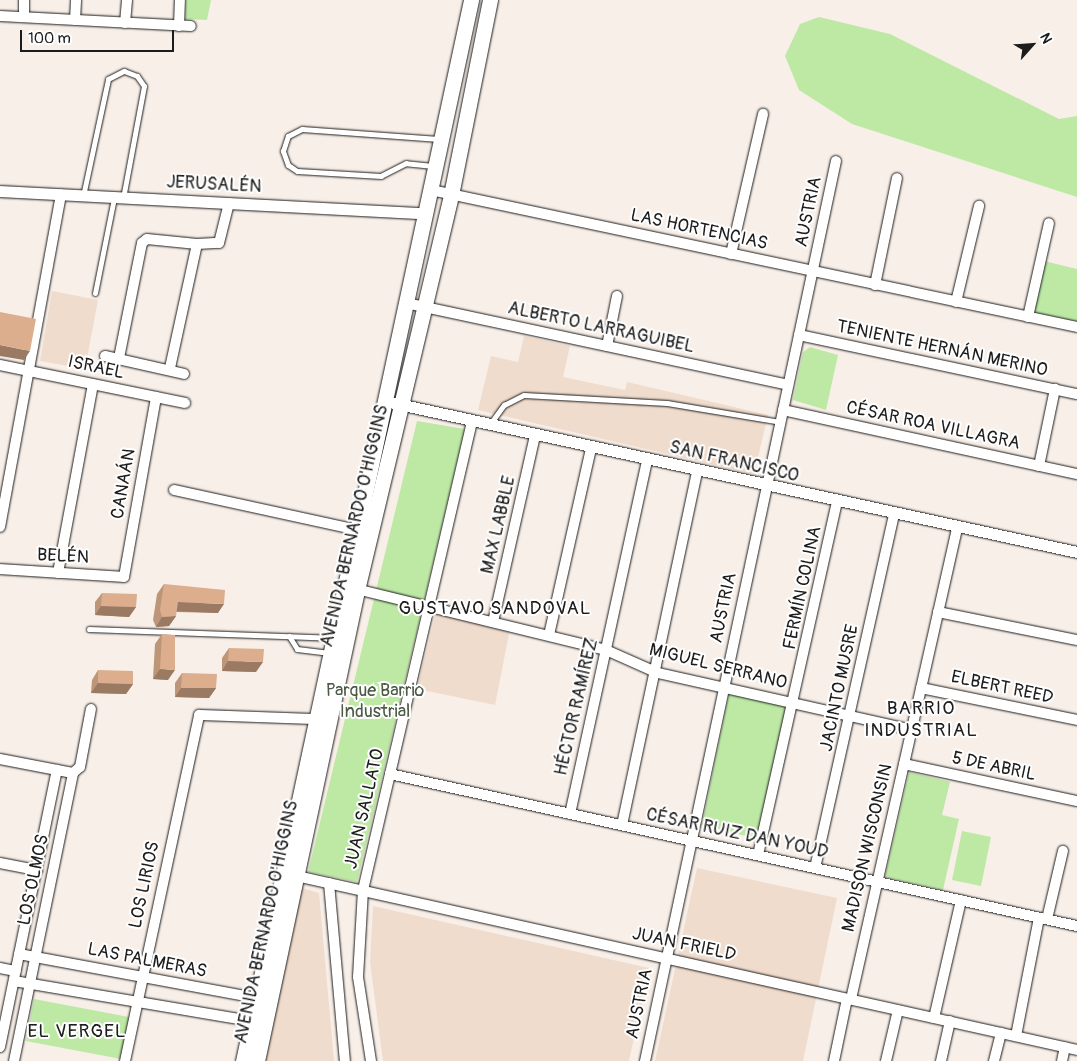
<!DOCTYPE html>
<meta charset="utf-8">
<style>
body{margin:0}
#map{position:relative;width:1077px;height:1061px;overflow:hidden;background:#f8efe8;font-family:Pangolin,sans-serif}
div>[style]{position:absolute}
.built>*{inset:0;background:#f0dccd}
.green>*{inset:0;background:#bde9a5}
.roads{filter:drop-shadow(0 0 1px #1c1c1c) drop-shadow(0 0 1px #1c1c1c)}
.service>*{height:5px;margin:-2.5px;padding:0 2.5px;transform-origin:2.5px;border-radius:2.5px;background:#fff}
.minor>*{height:10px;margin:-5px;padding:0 5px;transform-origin:5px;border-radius:5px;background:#fff}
.tertiary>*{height:11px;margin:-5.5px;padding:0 5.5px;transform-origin:5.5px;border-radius:5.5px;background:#fff}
.primary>*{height:15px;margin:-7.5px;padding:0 7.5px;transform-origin:7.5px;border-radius:7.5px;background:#fff}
.wall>*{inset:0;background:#bd9679}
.shaded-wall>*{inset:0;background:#9a7a63}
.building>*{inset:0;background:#dcae8d}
span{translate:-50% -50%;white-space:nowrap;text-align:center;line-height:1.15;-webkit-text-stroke:4px #fff;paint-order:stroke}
.street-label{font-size:18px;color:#1c1c1c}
.park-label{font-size:18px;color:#4c5a45}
.neighbourhood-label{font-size:19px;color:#1c1c1c;letter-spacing:1px}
.north{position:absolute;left:1007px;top:20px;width:50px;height:50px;-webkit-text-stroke:4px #fff;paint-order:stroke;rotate:64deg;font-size:14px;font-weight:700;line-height:20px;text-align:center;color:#1c1c1c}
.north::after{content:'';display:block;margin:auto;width:18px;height:22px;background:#1c1c1c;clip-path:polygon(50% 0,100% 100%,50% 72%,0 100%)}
.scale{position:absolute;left:20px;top:30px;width:154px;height:22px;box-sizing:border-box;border:2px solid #1c1c1c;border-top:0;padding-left:6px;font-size:15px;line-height:18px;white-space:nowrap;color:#1c1c1c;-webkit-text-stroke:4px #fff;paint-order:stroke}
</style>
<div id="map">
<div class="built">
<i style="clip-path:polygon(52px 291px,98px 300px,85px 369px,40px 361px)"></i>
<i style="clip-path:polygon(524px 336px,570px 346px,563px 377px,625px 390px,627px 382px,768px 415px,754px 474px,478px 410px,491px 356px,518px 362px)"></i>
<i style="clip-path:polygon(436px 612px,510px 629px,495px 705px,417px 689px)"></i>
<i style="clip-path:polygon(697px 868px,837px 898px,803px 1061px,655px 1061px)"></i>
<i style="clip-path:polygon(298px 887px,319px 893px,334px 1061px,263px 1061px)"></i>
<i style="clip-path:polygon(373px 906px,649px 968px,629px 1061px,383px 1061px,370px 962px)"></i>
</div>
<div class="green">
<i style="clip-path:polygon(186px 0,211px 0,207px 20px,185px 19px)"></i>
<i style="clip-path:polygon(819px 17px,890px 34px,1059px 119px,1077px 116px,1077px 197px,852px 124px,799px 90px,785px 56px,800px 24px)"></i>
<i style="clip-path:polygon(1044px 261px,1077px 269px,1077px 323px,1033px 313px)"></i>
<i style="clip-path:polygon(810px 347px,838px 355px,826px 410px,793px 400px,803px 352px)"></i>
<i style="clip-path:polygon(417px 421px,465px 429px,357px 882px,308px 872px)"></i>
<i style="clip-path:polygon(730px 689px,790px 701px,758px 839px,702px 825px)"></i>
<i style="clip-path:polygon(909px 772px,950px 782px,942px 815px,959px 819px,943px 890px,885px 877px)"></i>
<i style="clip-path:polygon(962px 831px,991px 837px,981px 886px,952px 880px)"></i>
<i style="clip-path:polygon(34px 999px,129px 1017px,121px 1059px,26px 1041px)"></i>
</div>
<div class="roads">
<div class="service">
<i style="left:433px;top:166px;width:27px;rotate:-174deg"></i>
<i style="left:406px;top:163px;width:28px;rotate:153deg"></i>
<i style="left:381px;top:176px;width:84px;rotate:-176.6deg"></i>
<i style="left:297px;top:171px;width:11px;rotate:-146deg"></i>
<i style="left:288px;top:165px;width:15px;rotate:-110deg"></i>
<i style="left:283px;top:151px;width:16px;rotate:-72deg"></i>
<i style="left:288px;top:136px;width:16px;rotate:-27deg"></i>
<i style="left:302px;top:129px;width:137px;rotate:4.2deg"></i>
<i style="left:83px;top:196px;width:120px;rotate:-77.9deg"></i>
<i style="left:108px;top:79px;width:18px;rotate:-27deg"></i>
<i style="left:124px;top:71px;width:14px;rotate:21deg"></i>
<i style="left:137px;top:76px;width:12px;rotate:55deg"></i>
<i style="left:144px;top:86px;width:114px;rotate:100.6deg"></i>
<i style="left:95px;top:293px;width:97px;rotate:-78.7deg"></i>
<i style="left:490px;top:424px;width:24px;rotate:-54deg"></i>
<i style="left:504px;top:405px;width:22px;rotate:-27deg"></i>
<i style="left:524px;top:395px;width:143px;rotate:3.2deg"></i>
<i style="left:667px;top:403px;width:116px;rotate:9.5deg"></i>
<i style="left:89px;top:629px;width:242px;rotate:2.1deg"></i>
<i style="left:289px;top:636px;width:15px;rotate:58deg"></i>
<i style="left:297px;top:649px;width:31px;rotate:7deg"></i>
</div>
<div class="minor">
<i style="left:0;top:16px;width:191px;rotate:3deg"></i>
<i style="left:24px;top:17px;width:17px;rotate:-90deg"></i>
<i style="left:75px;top:20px;width:20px;rotate:-87deg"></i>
<i style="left:125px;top:23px;width:23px;rotate:-85deg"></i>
<i style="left:179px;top:26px;width:26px;rotate:-88deg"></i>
<i style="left:431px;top:190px;width:660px;rotate:11.97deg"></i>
<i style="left:197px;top:244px;width:22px;rotate:-3deg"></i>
<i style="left:219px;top:243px;width:41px;rotate:-76deg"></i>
<i style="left:731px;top:254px;width:144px;rotate:-77.1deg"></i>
<i style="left:875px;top:285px;width:109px;rotate:-78.4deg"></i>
<i style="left:956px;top:302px;width:99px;rotate:-76.5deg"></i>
<i style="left:406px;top:303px;width:391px;rotate:12.1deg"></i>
<i style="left:1028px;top:317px;width:96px;rotate:-77.4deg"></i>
<i style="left:799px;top:335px;width:284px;rotate:12deg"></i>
<i style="left:607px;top:346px;width:51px;rotate:-78.7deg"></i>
<i style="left:105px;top:356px;width:81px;rotate:12.8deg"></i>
<i style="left:119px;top:358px;width:117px;rotate:-78.7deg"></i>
<i style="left:142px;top:243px;width:6px;rotate:-39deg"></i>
<i style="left:147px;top:239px;width:50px;rotate:5.7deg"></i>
<i style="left:197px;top:244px;width:127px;rotate:102.3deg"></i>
<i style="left:0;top:365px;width:189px;rotate:11.6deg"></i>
<i style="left:783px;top:410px;width:301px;rotate:12.3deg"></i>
<i style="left:1039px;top:466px;width:79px;rotate:-78.3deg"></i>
<i style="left:174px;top:490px;width:187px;rotate:12.3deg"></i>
<i style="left:0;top:527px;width:338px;rotate:-79.6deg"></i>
<i style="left:0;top:569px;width:124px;rotate:3.7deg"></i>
<i style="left:124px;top:577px;width:183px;rotate:-79.9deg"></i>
<i style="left:58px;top:573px;width:192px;rotate:-79.5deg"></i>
<i style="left:352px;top:588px;width:261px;rotate:13.7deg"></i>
<i style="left:606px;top:650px;width:57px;rotate:23.9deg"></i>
<i style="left:658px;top:673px;width:261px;rotate:12.6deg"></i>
<i style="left:938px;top:612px;width:142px;rotate:11.4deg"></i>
<i style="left:493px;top:622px;width:192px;rotate:-77.3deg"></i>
<i style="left:549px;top:635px;width:192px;rotate:-77.3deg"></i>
<i style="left:921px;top:688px;width:159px;rotate:11.6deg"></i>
<i style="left:0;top:759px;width:74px;rotate:10.9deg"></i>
<i style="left:904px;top:764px;width:177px;rotate:12.1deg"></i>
<i style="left:390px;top:774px;width:704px;rotate:12.48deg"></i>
<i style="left:570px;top:814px;width:362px;rotate:-77.7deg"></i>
<i style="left:622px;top:825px;width:361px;rotate:-78deg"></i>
<i style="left:758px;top:855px;width:362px;rotate:-77.4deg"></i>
<i style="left:0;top:863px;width:38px;rotate:11deg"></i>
<i style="left:815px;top:868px;width:363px;rotate:-77.4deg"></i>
<i style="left:292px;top:875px;width:804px;rotate:12.57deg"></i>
<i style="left:329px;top:883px;width:179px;rotate:84.9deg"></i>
<i style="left:1047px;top:919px;width:70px;rotate:-76.8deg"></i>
<i style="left:19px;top:954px;width:246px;rotate:10.5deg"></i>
<i style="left:0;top:968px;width:16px;rotate:11deg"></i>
<i style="left:14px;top:981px;width:246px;rotate:9.6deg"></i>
<i style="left:851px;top:999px;width:484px;rotate:-77.3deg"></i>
<i style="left:934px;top:1018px;width:121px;rotate:-77.1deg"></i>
<i style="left:1016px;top:1036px;width:120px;rotate:-79deg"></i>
<i style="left:0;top:1047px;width:283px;rotate:-78.4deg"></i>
<i style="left:14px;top:1061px;width:294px;rotate:-78.4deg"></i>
<i style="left:73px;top:773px;width:9px;rotate:-41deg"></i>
<i style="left:80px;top:767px;width:59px;rotate:-79.3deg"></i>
<i style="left:125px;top:1061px;width:354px;rotate:-77.9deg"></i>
<i style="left:199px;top:715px;width:116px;rotate:2deg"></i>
<i style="left:371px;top:1061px;width:85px;rotate:-98.8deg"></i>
<i style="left:358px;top:977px;width:87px;rotate:-86.7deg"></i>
<i style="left:363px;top:890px;width:481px;rotate:-76.9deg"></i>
<i style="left:645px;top:1061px;width:920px;rotate:-78.02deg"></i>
<i style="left:834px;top:1061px;width:63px;rotate:-78.2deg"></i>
<i style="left:886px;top:1061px;width:52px;rotate:-76.8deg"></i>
<i style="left:941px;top:1061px;width:41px;rotate:-77.3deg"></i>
<i style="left:994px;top:1061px;width:29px;rotate:-76deg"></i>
<i style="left:1062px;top:1061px;width:14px;rotate:-78deg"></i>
</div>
<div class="tertiary">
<i style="left:0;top:191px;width:427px;rotate:3deg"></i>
<i style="left:385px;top:401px;width:708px;rotate:12.31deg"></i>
</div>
<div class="primary">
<i style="left:243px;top:1061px;width:1085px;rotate:-77.87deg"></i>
<i style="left:257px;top:1061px;width:481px;rotate:-78deg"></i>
<i style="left:357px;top:590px;width:406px;rotate:-76.6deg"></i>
<i style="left:451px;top:195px;width:199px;rotate:-78.7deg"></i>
</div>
</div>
<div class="wall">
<i style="clip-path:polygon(164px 584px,218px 613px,176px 612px,176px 616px,169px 626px,156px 627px,153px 620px,157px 594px)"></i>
<i style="clip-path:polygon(102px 593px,136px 607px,129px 617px,95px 615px,95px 602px)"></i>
<i style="clip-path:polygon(162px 634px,168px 680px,153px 679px,155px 644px)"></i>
<i style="clip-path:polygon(229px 648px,256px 672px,222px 671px,222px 658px)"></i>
<i style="clip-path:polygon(98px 670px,133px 684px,126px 694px,91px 693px,92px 680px)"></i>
<i style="clip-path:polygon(182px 673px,216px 688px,209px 698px,175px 697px,175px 683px)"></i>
</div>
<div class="shaded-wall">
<i style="clip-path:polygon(0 345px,30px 351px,24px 360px,0 356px)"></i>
<i style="clip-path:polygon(178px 602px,224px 604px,218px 613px,171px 611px)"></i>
<i style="clip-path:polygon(101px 606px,136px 607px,129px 617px,95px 615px)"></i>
<i style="clip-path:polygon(176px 616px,169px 626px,156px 627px,162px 617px)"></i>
<i style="clip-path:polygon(228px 661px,263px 662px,256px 672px,222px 671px)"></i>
<i style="clip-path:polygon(160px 669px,175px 670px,168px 680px,153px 679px)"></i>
<i style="clip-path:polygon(98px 683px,133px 684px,126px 694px,91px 693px)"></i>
<i style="clip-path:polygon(181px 688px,216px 688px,209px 698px,175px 697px)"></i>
</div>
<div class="building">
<i style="clip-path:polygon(0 312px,36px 319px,30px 351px,0 345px)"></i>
<i style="clip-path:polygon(164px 584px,225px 590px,224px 604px,178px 602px,176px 616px,162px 617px,160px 610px)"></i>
<i style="clip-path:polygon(102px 593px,137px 594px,136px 607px,101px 606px)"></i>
<i style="clip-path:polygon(162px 634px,175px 635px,175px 670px,160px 669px)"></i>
<i style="clip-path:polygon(229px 648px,264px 649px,263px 662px,228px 661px)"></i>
<i style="clip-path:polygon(98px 670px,133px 671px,133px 684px,98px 683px)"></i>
<i style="clip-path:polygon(182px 673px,217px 674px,216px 688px,181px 688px)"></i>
</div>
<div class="street-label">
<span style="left:214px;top:185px;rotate:3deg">JERUSALÉN</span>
<span style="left:809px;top:212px;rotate:-78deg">AUSTRIA</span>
<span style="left:699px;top:230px;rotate:12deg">LAS HORTENCIAS</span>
<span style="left:601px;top:328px;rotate:12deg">ALBERTO LARRAGUIBEL</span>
<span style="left:942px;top:349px;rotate:12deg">TENIENTE HERNÁN MERINO</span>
<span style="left:96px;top:368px;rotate:12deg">ISRAEL</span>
<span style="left:933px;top:426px;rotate:12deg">CÉSAR ROA VILLAGRA</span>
<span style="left:734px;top:462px;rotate:13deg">SAN FRANCISCO</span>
<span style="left:124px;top:484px;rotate:-80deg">CANAÁN</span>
<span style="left:499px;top:525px;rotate:-77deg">MAX LABBLE</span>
<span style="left:355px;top:526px;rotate:-77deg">AVENIDA BERNARDO O'HIGGINS</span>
<span style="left:63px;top:557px;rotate:3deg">BELÉN</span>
<span style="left:803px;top:588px;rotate:-78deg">FERMÍN COLINA</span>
<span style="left:724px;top:608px;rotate:-78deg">AUSTRIA</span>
<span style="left:718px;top:667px;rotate:14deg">MIGUEL SERRANO</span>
<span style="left:840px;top:688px;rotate:-78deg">JACINTO MUSRE</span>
<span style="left:1002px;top:688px;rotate:12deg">ELBERT REED</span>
<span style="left:577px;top:707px;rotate:-77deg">HÉCTOR RAMÍREZ</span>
<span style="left:994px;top:767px;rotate:12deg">5 DE ABRIL</span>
<span style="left:365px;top:809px;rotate:-77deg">JUAN SALLATO</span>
<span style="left:737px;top:834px;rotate:12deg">CÉSAR RUIZ DAN YOUD</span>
<span style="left:868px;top:848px;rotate:-77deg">MADISON WISCONSIN</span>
<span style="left:34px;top:880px;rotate:-78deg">LOS OLMOS</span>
<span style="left:145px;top:885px;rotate:-78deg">LOS LIRIOS</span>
<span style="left:267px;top:922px;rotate:-78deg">AVENIDA BERNARDO O'HIGGINS</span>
<span style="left:684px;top:945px;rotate:12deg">JUAN FRIELD</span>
<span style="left:147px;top:961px;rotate:11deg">LAS PALMERAS</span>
<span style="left:640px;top:1004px;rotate:-78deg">AUSTRIA</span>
</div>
<div class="park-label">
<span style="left:375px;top:702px">Parque Barrio<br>Industrial</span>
</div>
<div class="neighbourhood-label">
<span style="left:495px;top:609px">GUSTAVO SANDOVAL</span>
<span style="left:921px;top:720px">BARRIO<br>INDUSTRIAL</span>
<span style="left:77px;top:1032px">EL VERGEL</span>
</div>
<div class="north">N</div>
<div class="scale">100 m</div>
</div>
